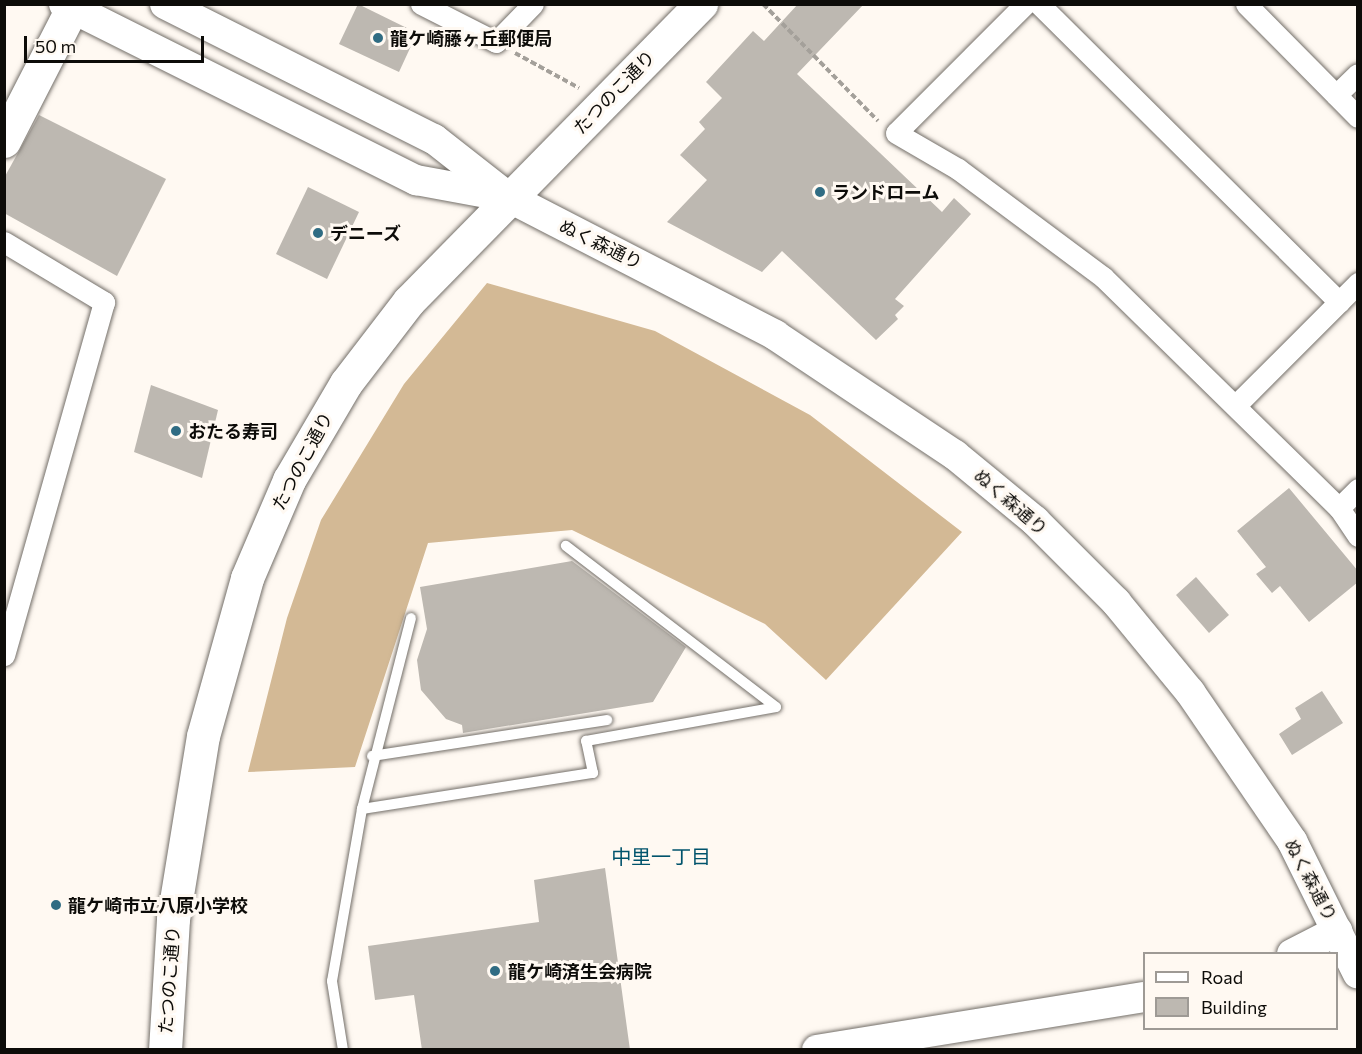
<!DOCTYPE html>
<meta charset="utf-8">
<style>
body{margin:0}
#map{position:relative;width:1362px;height:1054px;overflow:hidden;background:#fff9f2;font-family:Commissioner,"Noto Sans JP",sans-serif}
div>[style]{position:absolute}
.forest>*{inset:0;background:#d3b995}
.building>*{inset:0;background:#bdb8b1}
.path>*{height:4px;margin-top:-2px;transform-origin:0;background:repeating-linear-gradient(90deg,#a4a09a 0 6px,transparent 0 9px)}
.roads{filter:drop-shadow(0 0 2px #746f69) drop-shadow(0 0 2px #746f69)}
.lane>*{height:10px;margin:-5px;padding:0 5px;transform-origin:5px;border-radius:5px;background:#fff}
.street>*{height:21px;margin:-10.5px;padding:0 10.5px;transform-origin:10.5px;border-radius:10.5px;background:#fff}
.secondary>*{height:30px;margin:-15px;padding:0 15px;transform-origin:15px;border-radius:15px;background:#fff}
.primary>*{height:33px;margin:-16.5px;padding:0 16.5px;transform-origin:16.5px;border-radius:16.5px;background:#fff}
.dots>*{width:16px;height:16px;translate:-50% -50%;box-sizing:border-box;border:3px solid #fff9f2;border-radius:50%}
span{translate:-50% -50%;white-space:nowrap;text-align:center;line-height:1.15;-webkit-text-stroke:6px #fff9f2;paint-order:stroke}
.poi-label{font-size:18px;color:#0d0c09;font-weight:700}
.left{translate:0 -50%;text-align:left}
.street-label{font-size:18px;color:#0d0c09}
.neighbourhood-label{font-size:20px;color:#00536c}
.frame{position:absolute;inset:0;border:6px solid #0d0c09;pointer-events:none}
.legend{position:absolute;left:1143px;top:952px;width:195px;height:78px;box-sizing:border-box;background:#fff9f2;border:2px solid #9e9a95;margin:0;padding:8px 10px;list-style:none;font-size:18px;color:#0d0c09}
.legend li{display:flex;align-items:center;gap:12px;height:30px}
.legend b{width:30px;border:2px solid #9e9a95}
.scale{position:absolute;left:24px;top:36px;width:180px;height:27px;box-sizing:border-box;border:3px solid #0d0c09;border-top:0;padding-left:8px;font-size:18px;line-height:21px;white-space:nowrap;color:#0d0c09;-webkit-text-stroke:4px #fff9f2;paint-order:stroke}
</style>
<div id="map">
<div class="forest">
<i style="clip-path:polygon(487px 283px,655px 331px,810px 415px,962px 532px,826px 680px,765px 624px,572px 530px,428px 543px,355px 767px,248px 772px,287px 618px,321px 520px,404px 384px)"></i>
</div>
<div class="building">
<i style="clip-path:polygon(358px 4px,417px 33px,399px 72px,339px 44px)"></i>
<i style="clip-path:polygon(798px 4px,864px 4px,797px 74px,942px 212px,954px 198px,971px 214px,895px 299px,904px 306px,895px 315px,898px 319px,876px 340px,782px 251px,762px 272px,667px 222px,707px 180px,680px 155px,705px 129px,699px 122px,722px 98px,706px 82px,753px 31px,764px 41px)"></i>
<i style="clip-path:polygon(39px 115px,166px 179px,117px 276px,4px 213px,4px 178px)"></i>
<i style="clip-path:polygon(308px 187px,359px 212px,327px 279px,276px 254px)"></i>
<i style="clip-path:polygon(151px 385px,218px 410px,202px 478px,134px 452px)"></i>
<i style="clip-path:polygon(1289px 488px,1358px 571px,1358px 582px,1309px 622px,1280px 586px,1272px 593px,1256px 574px,1266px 567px,1237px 531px)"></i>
<i style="clip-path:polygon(572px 561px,686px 647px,653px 702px,463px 733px,462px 725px,446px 719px,421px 690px,417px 660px,427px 629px,420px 587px)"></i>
<i style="clip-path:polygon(1196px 577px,1229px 615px,1209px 633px,1176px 595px)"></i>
<i style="clip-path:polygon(1322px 691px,1343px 723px,1292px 755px,1279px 734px,1301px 719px,1295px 708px)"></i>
<i style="clip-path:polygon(605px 868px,630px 1050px,422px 1050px,414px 995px,375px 1000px,368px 946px,539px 922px,534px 880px)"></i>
</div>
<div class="path">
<i style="left:763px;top:4px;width:164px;rotate:45.5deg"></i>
<i style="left:515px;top:53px;width:73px;rotate:28.7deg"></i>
</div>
<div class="roads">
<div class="lane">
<i style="left:372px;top:756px;width:238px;rotate:-8.7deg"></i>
<i style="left:362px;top:809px;width:197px;rotate:-75.6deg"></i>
<i style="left:343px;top:1050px;width:70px;rotate:-99.1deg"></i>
<i style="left:332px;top:981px;width:175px;rotate:-80.1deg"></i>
<i style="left:362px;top:809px;width:234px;rotate:-8.9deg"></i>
<i style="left:593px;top:773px;width:33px;rotate:-102deg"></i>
<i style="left:586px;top:741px;width:193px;rotate:-10.1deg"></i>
<i style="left:776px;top:707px;width:265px;rotate:-142.5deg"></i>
</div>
<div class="street">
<i style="left:421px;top:4px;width:84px;rotate:26.9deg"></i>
<i style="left:496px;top:42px;width:53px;rotate:-45.8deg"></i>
<i style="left:1025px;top:4px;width:182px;rotate:135deg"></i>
<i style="left:896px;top:133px;width:72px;rotate:30.1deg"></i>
<i style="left:958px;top:169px;width:181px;rotate:36.7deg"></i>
<i style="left:1103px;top:277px;width:330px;rotate:44.4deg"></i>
<i style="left:1339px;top:508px;width:34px;rotate:56deg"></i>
<i style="left:1039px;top:4px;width:423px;rotate:44.8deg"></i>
<i style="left:1246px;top:4px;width:159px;rotate:45.3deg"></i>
<i style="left:1336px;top:95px;width:30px;rotate:-44deg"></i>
<i style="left:4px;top:242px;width:117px;rotate:31deg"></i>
<i style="left:104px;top:302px;width:367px;rotate:105.8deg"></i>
<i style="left:1236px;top:405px;width:173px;rotate:-45deg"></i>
<i style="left:1339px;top:508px;width:27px;rotate:-45deg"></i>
</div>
<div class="secondary">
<i style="left:64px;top:4px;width:394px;rotate:26.6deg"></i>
<i style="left:416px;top:180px;width:87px;rotate:10.5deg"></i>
<i style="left:165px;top:4px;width:301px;rotate:26.7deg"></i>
<i style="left:434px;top:139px;width:94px;rotate:38.1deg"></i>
<i style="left:508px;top:197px;width:301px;rotate:27.3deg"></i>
<i style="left:775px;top:335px;width:216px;rotate:33.7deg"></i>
<i style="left:955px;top:455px;width:104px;rotate:39.5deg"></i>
<i style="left:1035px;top:521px;width:115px;rotate:45deg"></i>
<i style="left:1116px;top:602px;width:117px;rotate:50.6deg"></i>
<i style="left:1190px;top:692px;width:181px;rotate:55.6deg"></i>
<i style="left:1292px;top:841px;width:148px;rotate:63.6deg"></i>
<i style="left:1292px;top:954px;width:51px;rotate:-27.1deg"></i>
<i style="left:817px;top:1050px;width:331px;rotate:-9.2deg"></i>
</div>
<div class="primary">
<i style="left:4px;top:141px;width:154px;rotate:-62.9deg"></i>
<i style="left:165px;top:1050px;width:131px;rotate:-86.5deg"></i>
<i style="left:173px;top:919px;width:185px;rotate:-80.7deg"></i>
<i style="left:203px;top:736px;width:164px;rotate:-74.4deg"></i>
<i style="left:247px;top:578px;width:107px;rotate:-66.8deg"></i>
<i style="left:289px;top:480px;width:113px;rotate:-59.6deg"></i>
<i style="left:346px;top:383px;width:103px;rotate:-52.5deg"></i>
<i style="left:409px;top:301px;width:417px;rotate:-45.5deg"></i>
</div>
</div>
<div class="dots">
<i style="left:378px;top:38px;background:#306c83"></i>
<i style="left:820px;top:192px;background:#306c83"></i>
<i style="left:318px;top:233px;background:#306c83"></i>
<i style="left:176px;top:431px;background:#306c83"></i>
<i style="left:56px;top:905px;background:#306c83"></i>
<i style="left:495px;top:971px;background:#306c83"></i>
</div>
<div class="poi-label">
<span class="left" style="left:390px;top:38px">龍ケ崎藤ヶ丘郵便局</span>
<span class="left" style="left:832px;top:192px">ランドローム</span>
<span class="left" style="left:330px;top:233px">デニーズ</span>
<span class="left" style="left:188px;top:431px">おたる寿司</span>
<span class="left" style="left:68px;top:905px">龍ケ崎市立八原小学校</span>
<span class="left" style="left:508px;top:971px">龍ケ崎済生会病院</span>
</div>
<div class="street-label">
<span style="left:614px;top:92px;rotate:-46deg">たつのこ通り</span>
<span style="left:601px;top:244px;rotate:26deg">ぬく森通り</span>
<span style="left:302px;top:461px;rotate:-62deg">たつのこ通り</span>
<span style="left:1011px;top:502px;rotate:41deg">ぬく森通り</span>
<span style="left:1311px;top:880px;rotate:62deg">ぬく森通り</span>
<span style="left:169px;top:980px;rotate:-86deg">たつのこ通り</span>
</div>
<div class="neighbourhood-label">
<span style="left:661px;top:856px">中里一丁目</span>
</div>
<div class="frame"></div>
<ul class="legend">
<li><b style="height:8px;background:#fff"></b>Road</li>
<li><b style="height:16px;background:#bdb8b1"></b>Building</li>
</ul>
<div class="scale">50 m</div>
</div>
